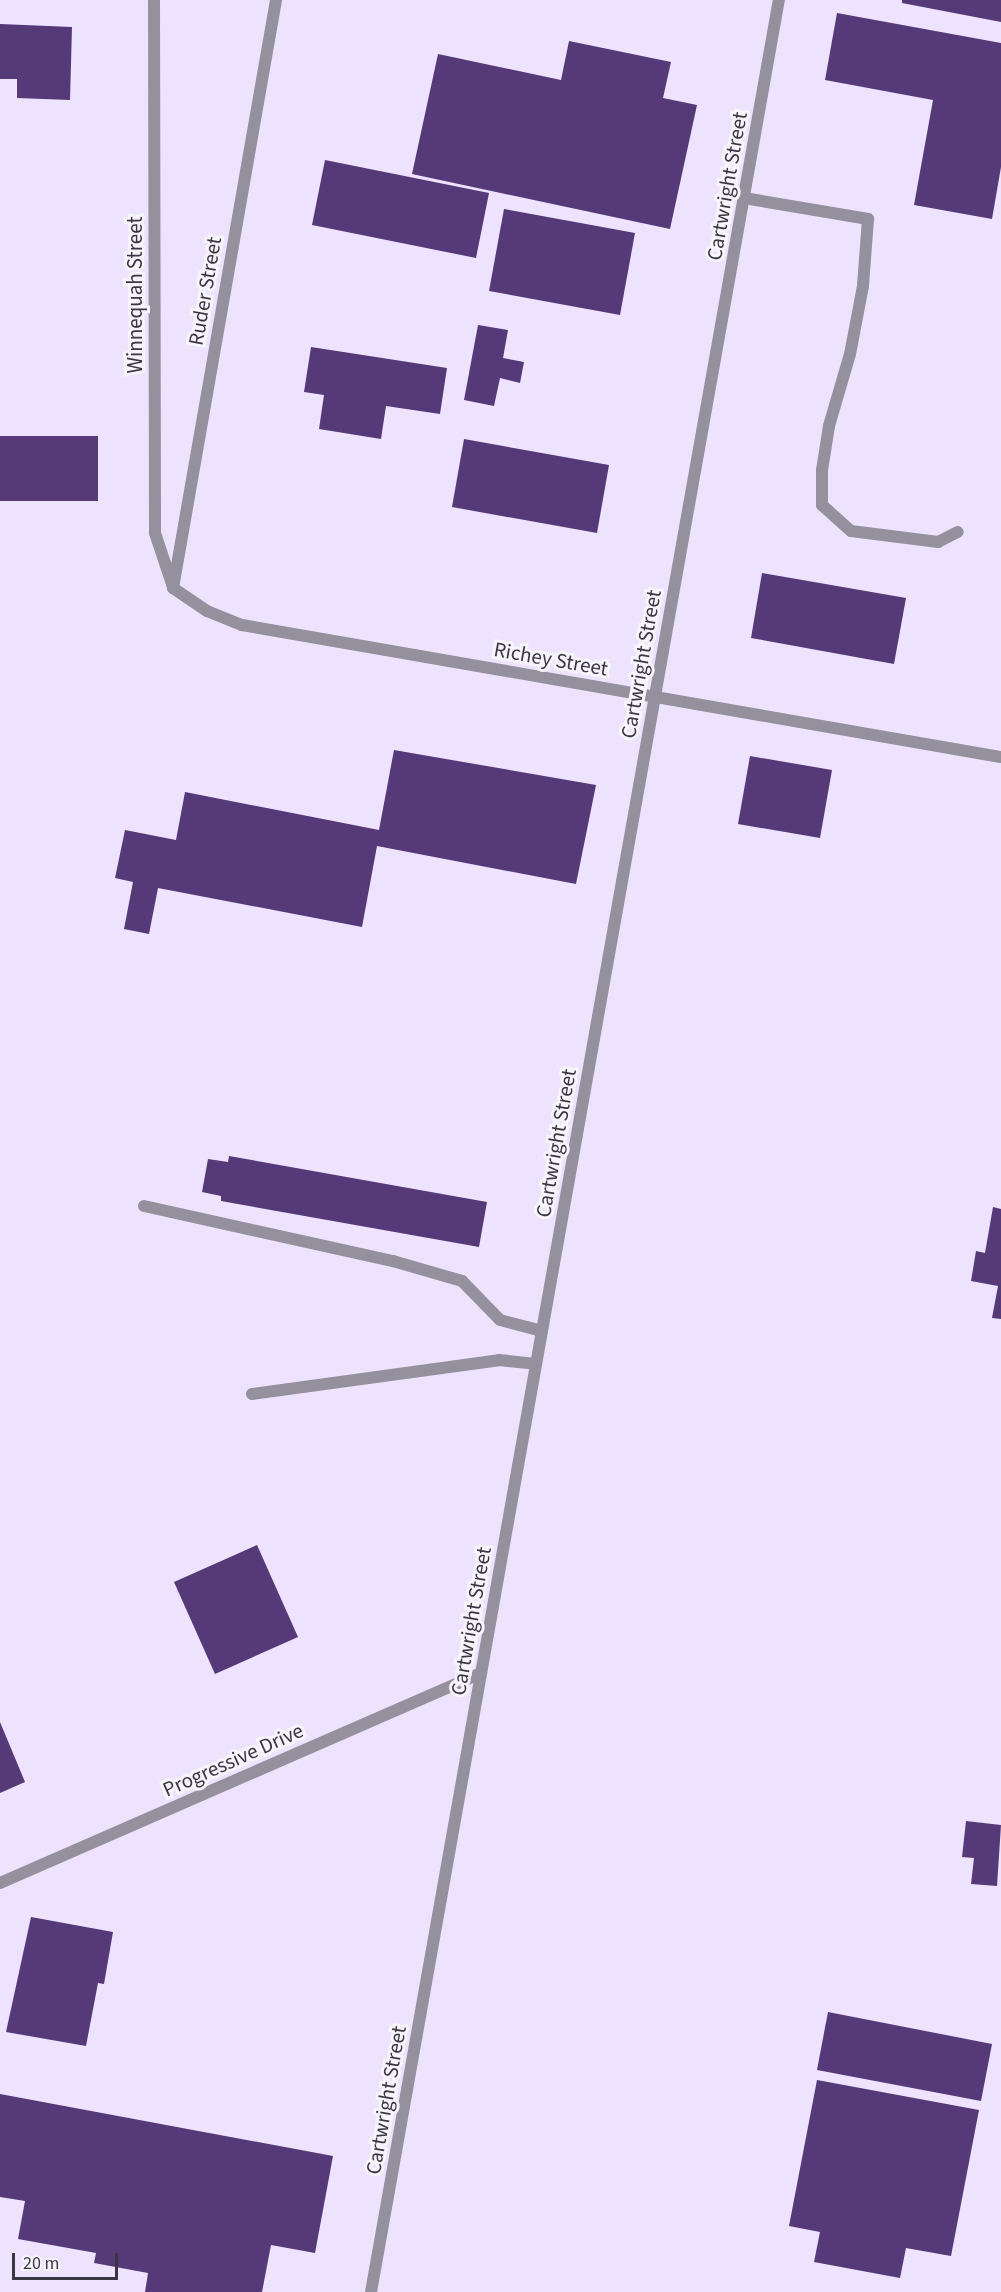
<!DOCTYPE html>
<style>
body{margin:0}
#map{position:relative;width:1001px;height:2292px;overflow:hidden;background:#ede3fe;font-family:"Source Sans 3",sans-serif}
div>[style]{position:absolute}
.building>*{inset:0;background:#553979}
.service>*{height:12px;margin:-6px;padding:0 6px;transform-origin:6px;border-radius:6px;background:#95909e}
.minor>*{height:12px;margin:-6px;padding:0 6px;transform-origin:6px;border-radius:6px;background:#95909e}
span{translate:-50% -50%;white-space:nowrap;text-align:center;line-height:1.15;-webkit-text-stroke:6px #f7f4fb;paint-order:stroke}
.street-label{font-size:21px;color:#3b3644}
.scale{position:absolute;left:12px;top:2253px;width:106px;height:27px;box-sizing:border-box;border:3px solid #3b3644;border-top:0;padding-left:8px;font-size:18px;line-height:21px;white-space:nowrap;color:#3b3644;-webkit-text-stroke:4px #f7f4fb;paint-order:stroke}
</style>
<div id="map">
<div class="building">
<i style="clip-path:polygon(902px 0,1001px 0,1001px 22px,902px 3px)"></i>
<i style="clip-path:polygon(837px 13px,1001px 43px,1001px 167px,992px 219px,914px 205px,933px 100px,825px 80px)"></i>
<i style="clip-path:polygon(0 24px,72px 27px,70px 100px,17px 98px,17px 79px,0 79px)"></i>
<i style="clip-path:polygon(569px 41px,671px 62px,663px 98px,697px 105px,670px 229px,412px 174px,438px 54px,561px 80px)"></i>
<i style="clip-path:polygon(325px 160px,489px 193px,476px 258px,312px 225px)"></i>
<i style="clip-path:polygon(504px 209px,635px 233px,620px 315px,489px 291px)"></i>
<i style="clip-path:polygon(478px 325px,508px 330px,503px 358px,524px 362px,520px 383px,500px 378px,494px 406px,464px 400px)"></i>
<i style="clip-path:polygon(311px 347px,447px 368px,440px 414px,386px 406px,381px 439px,319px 429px,324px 395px,304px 392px)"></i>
<i style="clip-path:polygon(0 436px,98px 436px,98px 501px,0 501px)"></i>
<i style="clip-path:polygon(464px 439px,609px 465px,597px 533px,452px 507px)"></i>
<i style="clip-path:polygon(762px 573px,906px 598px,894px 664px,751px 638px)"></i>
<i style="clip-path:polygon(394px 750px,596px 785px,576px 884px,377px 846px,362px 927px,158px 888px,149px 934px,124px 929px,133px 882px,115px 878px,125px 830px,176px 840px,185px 792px,379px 830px)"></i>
<i style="clip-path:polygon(750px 756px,832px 770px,820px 838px,738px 824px)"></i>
<i style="clip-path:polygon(229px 1156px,487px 1202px,479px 1247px,221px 1201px,221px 1196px,202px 1192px,208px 1159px,228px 1162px)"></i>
<i style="clip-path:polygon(993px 1207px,1001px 1209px,1001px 1319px,992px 1318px,998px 1286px,971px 1281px,976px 1251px,985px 1253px)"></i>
<i style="clip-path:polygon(257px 1545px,298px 1637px,215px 1674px,174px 1582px)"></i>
<i style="clip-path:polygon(0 1722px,25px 1782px,0 1793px)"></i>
<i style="clip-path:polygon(966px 1821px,1001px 1825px,997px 1886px,971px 1884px,974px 1858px,962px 1857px)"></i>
<i style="clip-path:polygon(31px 1917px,113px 1932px,104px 1984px,98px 1983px,86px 2046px,6px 2032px)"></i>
<i style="clip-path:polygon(828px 2012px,992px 2044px,981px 2101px,817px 2070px)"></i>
<i style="clip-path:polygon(817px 2080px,979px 2110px,951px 2256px,906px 2248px,900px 2278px,814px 2262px,820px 2232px,789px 2226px)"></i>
<i style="clip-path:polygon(0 2094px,333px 2156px,315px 2253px,271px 2245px,262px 2292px,145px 2292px,148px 2273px,94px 2263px,96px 2253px,18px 2239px,25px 2201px,0 2197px)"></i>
</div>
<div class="service">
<i style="left:744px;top:198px;width:126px;rotate:9.6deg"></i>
<i style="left:868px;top:219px;width:67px;rotate:94.3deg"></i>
<i style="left:863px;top:286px;width:69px;rotate:100.8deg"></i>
<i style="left:850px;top:354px;width:75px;rotate:106.3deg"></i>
<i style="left:829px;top:426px;width:45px;rotate:99deg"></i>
<i style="left:822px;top:470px;width:35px;rotate:90deg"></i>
<i style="left:822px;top:505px;width:39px;rotate:42deg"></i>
<i style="left:851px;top:531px;width:88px;rotate:7.2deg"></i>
<i style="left:938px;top:542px;width:22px;rotate:-27deg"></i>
<i style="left:144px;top:1206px;width:255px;rotate:12.5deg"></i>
<i style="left:393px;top:1261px;width:72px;rotate:16.2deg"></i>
<i style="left:462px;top:1281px;width:54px;rotate:45.7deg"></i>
<i style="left:500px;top:1320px;width:43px;rotate:14.7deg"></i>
<i style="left:252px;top:1394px;width:249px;rotate:-7.8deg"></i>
<i style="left:499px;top:1360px;width:37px;rotate:6deg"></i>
</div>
<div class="minor">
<i style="left:154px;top:0;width:533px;rotate:89.89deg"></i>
<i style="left:155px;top:533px;width:57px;rotate:71.6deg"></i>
<i style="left:173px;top:588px;width:41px;rotate:34.1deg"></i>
<i style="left:207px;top:611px;width:38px;rotate:22deg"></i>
<i style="left:242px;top:625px;width:770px;rotate:9.87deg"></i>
<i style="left:173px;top:588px;width:597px;rotate:-80.06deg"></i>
<i style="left:0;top:1883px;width:525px;rotate:-23.59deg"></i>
<i style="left:371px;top:2292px;width:2328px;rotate:-79.91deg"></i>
</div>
<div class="street-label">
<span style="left:727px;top:186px;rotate:-80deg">Cartwright Street</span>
<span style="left:205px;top:291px;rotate:-80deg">Ruder Street</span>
<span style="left:135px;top:295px;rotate:-90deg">Winnequah Street</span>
<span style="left:551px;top:659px;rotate:10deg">Richey Street</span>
<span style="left:641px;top:664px;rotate:-80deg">Cartwright Street</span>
<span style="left:556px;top:1143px;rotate:-80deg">Cartwright Street</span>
<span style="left:471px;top:1621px;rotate:-80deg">Cartwright Street</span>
<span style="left:233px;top:1760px;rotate:-24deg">Progressive Drive</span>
<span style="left:386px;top:2100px;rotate:-80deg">Cartwright Street</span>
</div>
<div class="scale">20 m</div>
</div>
